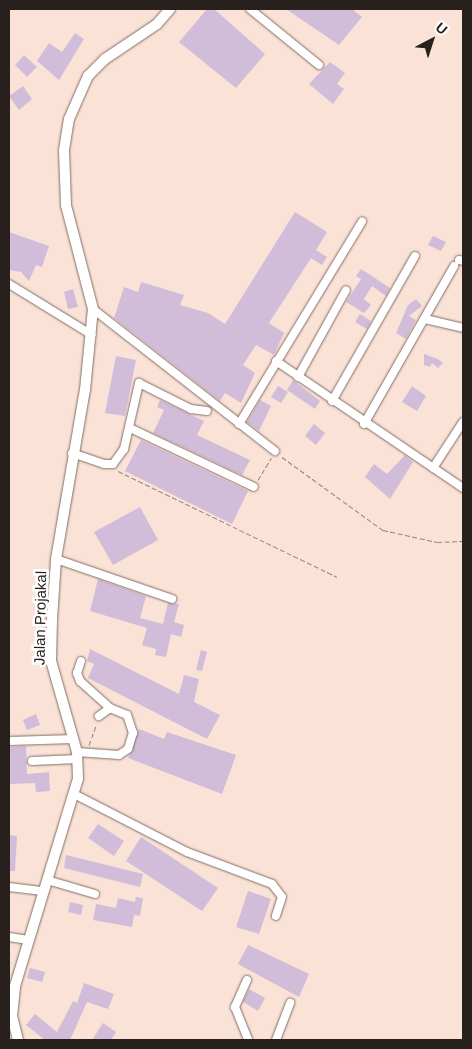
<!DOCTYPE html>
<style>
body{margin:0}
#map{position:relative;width:472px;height:1049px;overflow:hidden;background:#fae2d7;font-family:Helvetica,sans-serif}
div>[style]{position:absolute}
.building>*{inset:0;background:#d1bdd9}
.path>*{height:1px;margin-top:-0.5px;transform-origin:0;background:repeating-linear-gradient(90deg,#94847c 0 5px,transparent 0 7.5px)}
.roads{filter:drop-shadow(0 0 1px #826d64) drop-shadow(0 0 1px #826d64)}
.minor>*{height:8px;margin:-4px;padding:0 4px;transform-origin:4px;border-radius:4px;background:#fff}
.major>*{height:10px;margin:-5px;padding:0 5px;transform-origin:5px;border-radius:5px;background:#fff}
span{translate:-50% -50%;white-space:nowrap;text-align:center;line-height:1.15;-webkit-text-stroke:5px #fff;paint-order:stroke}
.street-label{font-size:15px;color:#28201c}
.frame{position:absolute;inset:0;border:10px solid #28201c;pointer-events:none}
.north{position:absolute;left:407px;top:15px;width:50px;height:50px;-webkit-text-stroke:4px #fff;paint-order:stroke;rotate:40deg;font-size:14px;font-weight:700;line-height:20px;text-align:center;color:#28201c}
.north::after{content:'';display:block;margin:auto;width:18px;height:22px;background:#28201c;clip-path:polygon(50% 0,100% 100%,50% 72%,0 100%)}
</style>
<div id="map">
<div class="building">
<i style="clip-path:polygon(207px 9px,214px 9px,265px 54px,236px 88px,179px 42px)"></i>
<i style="clip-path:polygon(286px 9px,352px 9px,362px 17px,339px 45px)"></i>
<i style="clip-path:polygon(75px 33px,84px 39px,59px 80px,37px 61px,49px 43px,62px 52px)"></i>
<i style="clip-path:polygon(24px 55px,37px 67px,27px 77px,15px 65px)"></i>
<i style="clip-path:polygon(330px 62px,345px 73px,337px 84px,344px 89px,333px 104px,309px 84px)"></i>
<i style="clip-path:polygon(23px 86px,32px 99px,19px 110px,9px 96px)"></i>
<i style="clip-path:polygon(295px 212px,327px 232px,316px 250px,327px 257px,322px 265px,311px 258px,269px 323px,284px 333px,274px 355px,256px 345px,243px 365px,255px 373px,241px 403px,225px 393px,220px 401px,114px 318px,124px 287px,138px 292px,141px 282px,184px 295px,180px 305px,208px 313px,225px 324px)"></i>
<i style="clip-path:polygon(9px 232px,49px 246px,42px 267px,36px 265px,29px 281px,21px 272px,9px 270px)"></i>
<i style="clip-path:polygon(433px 236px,446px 242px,441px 251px,428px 245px)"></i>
<i style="clip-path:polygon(361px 269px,390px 288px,386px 296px,372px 286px,364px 299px,371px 305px,364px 313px,346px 302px,361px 279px,356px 276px)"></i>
<i style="clip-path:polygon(73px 289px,78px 307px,68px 309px,64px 292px)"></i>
<i style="clip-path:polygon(416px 299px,422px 306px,409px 316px,416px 320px,406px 339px,396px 333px,408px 305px)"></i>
<i style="clip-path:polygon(360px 314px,371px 321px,367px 329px,355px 322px)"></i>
<i style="clip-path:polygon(424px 354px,438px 359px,443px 363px,438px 368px,432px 363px,430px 367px,424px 365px)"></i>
<i style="clip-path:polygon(116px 356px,136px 360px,125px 416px,105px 413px)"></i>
<i style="clip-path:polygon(293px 380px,320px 401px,315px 409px,287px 390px)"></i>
<i style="clip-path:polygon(278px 386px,288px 392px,281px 403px,271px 397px)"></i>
<i style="clip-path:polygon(412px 386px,426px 396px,417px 411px,402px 402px)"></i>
<i style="clip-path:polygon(160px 400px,204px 421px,197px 435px,250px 460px,242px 475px,153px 433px,164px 410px,157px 407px)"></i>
<i style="clip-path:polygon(260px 400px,271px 406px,259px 431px,247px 422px)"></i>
<i style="clip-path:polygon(314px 424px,325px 433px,316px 445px,305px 436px)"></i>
<i style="clip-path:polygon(141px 440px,248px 491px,232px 524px,125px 471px)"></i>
<i style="clip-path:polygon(405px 455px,413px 462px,390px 499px,365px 477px,374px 464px,387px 474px)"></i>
<i style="clip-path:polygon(140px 507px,158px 540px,113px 565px,94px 532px)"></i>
<i style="clip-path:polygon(98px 579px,146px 596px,140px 618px,163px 624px,168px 603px,179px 604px,174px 622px,184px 625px,181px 637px,171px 634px,166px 657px,155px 655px,156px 649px,142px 645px,147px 628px,90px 611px)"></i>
<i style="clip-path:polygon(90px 649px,179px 694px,184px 675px,199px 679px,194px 702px,220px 715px,207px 739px,88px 678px,94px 664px,87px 661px)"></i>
<i style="clip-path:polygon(201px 650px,207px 652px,202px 671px,196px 670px)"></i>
<i style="clip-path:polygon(36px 714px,40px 725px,27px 730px,23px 720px)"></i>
<i style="clip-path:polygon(139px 729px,164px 739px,167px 732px,236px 755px,222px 794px,128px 758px)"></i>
<i style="clip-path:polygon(26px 746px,27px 774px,49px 772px,50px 791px,36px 792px,35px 783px,9px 784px,9px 747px)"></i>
<i style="clip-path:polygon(98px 824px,124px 841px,114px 856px,88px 838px)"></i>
<i style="clip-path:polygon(9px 835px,17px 836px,15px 871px,9px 871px)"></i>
<i style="clip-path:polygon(141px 837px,218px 888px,202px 911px,126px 861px)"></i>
<i style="clip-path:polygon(66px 855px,143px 874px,140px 887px,64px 868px)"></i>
<i style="clip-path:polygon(248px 891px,271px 899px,259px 934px,236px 927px)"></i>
<i style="clip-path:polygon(136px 897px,143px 898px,140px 916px,134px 915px,132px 927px,93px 920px,96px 904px,116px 908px,118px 898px,135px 902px)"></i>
<i style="clip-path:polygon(70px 902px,83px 905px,81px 915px,68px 912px)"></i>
<i style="clip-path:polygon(248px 945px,309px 974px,299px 997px,238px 964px)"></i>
<i style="clip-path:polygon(30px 968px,45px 972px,42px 982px,27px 978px)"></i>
<i style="clip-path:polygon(84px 983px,114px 994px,108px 1009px,87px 1002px,70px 1040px,45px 1040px,26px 1025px,35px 1014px,57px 1032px,73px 1001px,77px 1003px)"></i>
<i style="clip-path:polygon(249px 989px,265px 998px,258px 1011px,243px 1002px)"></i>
<i style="clip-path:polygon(103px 1023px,116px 1032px,111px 1040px,92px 1040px)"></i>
</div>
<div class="path">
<i style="left:282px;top:457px;width:125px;rotate:35.9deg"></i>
<i style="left:383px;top:530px;width:55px;rotate:12.5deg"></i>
<i style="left:437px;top:542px;width:26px;rotate:-2deg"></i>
<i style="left:118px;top:471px;width:243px;rotate:25.8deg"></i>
<i style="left:258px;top:480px;width:26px;rotate:-59deg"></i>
<i style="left:89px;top:745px;width:23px;rotate:-70deg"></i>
</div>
<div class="roads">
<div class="minor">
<i style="left:250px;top:9px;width:89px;rotate:39.1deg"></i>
<i style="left:459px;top:260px;width:4px;rotate:14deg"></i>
<i style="left:9px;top:284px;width:97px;rotate:31.6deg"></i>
<i style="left:93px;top:309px;width:231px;rotate:38deg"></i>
<i style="left:425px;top:319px;width:39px;rotate:13deg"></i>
<i style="left:276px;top:361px;width:226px;rotate:34.2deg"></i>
<i style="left:298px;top:377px;width:99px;rotate:-61.1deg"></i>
<i style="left:332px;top:401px;width:167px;rotate:-60.2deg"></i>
<i style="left:239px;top:424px;width:237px;rotate:-58.7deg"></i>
<i style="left:364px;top:424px;width:182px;rotate:-60.3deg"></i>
<i style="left:130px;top:428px;width:137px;rotate:25.4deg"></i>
<i style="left:72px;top:453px;width:34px;rotate:19deg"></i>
<i style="left:104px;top:464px;width:9px"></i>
<i style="left:113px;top:464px;width:19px;rotate:-54deg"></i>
<i style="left:124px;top:449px;width:68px;rotate:-77.2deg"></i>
<i style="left:139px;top:383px;width:58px;rotate:26.6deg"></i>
<i style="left:191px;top:409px;width:16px;rotate:7deg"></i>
<i style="left:433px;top:468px;width:55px;rotate:-56.9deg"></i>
<i style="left:56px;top:559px;width:123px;rotate:19deg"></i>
<i style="left:81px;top:661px;width:13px;rotate:108deg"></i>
<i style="left:77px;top:673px;width:9px;rotate:69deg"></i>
<i style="left:80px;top:681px;width:40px;rotate:42deg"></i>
<i style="left:9px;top:741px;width:65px;rotate:-1.8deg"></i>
<i style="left:77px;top:752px;width:42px;rotate:4.1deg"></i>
<i style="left:119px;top:755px;width:11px;rotate:-34deg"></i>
<i style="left:128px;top:749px;width:17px;rotate:-73deg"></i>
<i style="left:133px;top:733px;width:19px;rotate:-108deg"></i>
<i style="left:127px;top:715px;width:18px;rotate:-158deg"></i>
<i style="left:110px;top:708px;width:14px;rotate:144deg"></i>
<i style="left:32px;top:761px;width:46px;rotate:-2.5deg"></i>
<i style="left:74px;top:794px;width:127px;rotate:27.2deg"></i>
<i style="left:187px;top:852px;width:91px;rotate:20.6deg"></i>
<i style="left:272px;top:884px;width:16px;rotate:52deg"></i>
<i style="left:282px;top:897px;width:20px;rotate:108deg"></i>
<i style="left:47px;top:880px;width:50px;rotate:16.3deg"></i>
<i style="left:9px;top:887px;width:34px;rotate:7deg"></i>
<i style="left:9px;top:937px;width:18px;rotate:9deg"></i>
<i style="left:247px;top:980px;width:30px;rotate:114deg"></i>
<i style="left:235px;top:1007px;width:35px;rotate:68deg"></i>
<i style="left:276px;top:1040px;width:40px;rotate:-69deg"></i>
</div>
<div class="major">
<i style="left:18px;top:1040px;width:25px;rotate:-104deg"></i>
<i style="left:12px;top:1016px;width:30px;rotate:-84deg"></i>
<i style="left:15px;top:986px;width:216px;rotate:-73.1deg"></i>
<i style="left:78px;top:779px;width:27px;rotate:-92deg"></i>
<i style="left:77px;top:752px;width:95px;rotate:-105.9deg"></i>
<i style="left:51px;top:661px;width:41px;rotate:-88.6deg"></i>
<i style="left:52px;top:620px;width:61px;rotate:-86.2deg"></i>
<i style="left:56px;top:559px;width:171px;rotate:-80.3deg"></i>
<i style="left:85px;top:390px;width:81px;rotate:-84.4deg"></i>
<i style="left:93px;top:309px;width:107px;rotate:-104.6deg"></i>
<i style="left:66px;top:205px;width:55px;rotate:-92.1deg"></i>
<i style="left:64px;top:150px;width:31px;rotate:-81deg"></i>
<i style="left:69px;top:119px;width:47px;rotate:-66.2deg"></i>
<i style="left:88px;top:76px;width:24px;rotate:-45deg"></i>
<i style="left:105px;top:59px;width:63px;rotate:-33.9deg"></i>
<i style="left:157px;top:24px;width:20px;rotate:-49deg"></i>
</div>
</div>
<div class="street-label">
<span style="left:40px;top:618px;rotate:-89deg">Jalan Projakal</span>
</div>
<div class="frame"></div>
<div class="north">U</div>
</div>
